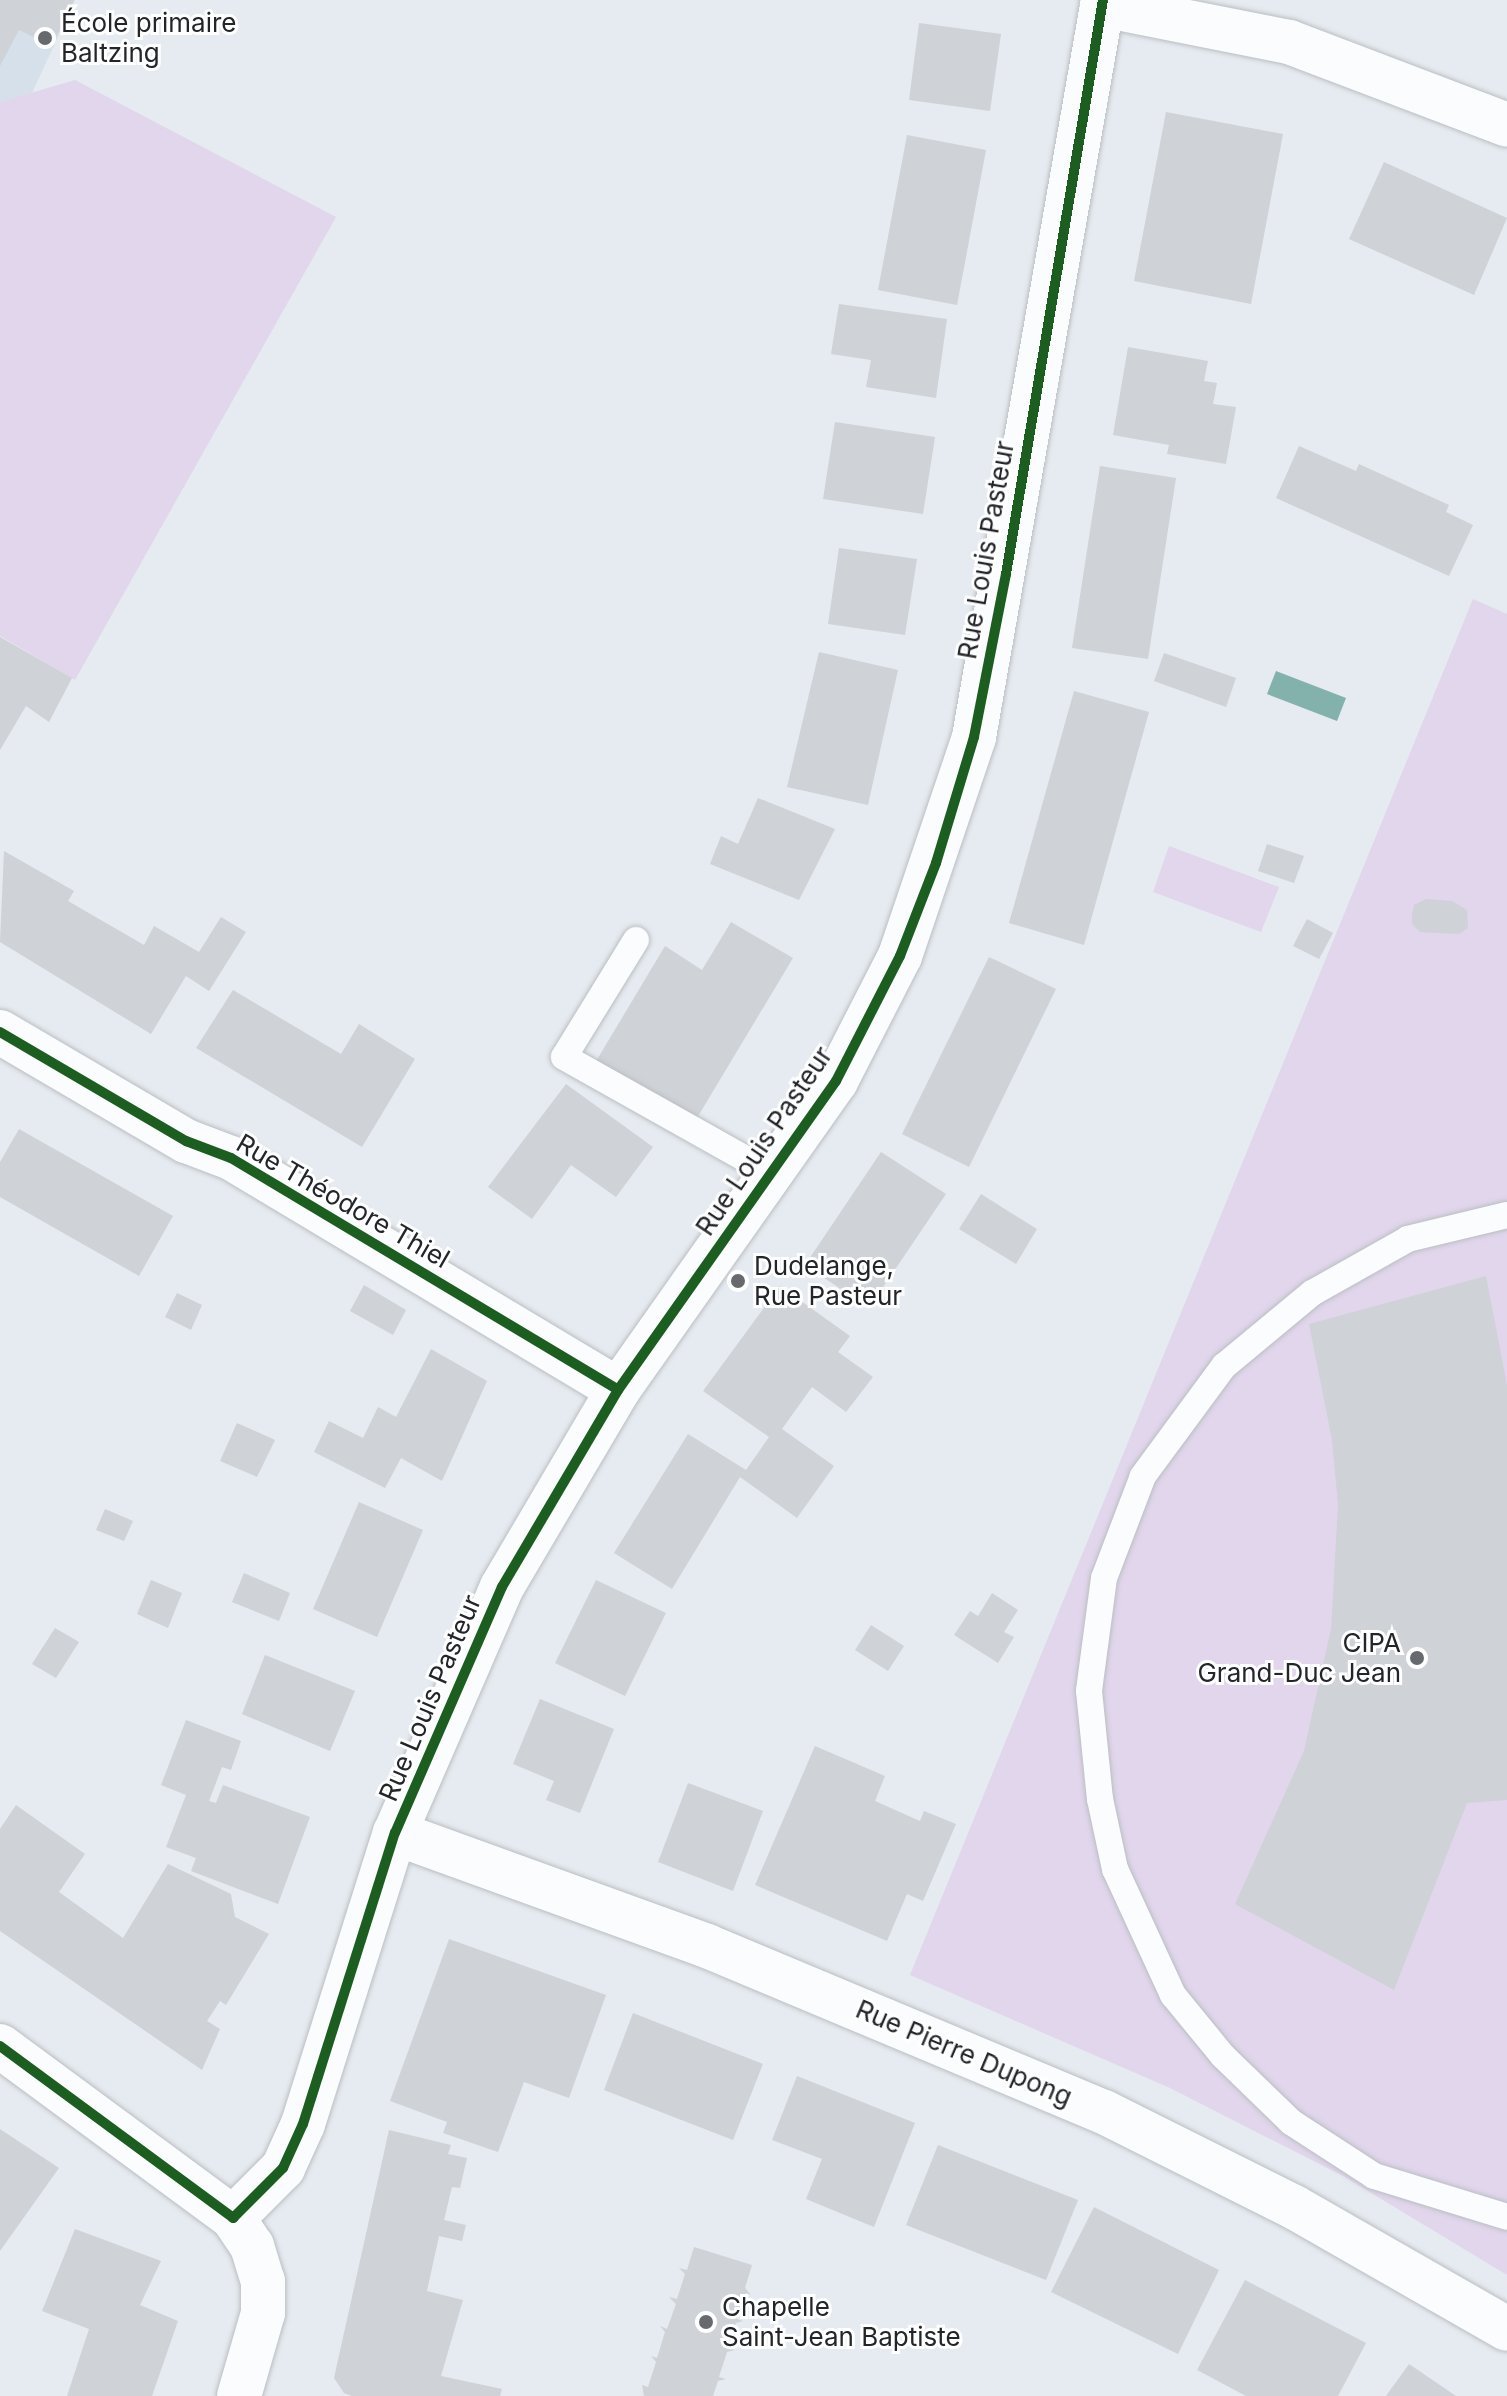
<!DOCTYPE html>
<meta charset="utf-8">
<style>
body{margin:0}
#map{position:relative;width:1507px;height:2396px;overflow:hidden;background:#e5ebf0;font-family:Inter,sans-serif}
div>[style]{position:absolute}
.built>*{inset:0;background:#d5e0eb}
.green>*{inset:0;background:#e1d6ec}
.water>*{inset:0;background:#83b1ac}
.building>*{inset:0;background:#cfd2d7}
.roads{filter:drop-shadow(0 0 2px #bbbec2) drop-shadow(0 0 2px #bbbec2)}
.service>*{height:26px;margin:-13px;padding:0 13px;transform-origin:13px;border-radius:13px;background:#fbfcfd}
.minor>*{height:44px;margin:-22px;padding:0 22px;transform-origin:22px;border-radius:22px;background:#fbfcfd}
.cycleway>*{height:10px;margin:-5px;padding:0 5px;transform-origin:5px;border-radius:5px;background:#1b5e20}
.dots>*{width:22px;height:22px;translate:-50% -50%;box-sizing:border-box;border:4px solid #fff;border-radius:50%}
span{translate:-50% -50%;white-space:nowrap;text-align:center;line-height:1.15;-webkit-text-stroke:6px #fff;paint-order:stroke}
.poi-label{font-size:26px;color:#222529}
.left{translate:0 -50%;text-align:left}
.right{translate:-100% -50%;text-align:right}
.street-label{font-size:26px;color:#222529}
</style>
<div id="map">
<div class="built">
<i style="clip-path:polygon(0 0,75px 0,32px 93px,0 102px)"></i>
</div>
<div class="green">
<i style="clip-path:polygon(75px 80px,336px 217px,75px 680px,0 636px,0 102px)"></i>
<i style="clip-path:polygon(1473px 599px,1507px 614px,1507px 2275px,1343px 2176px,1170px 2088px,910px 1975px)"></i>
<i style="clip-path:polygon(1169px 846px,1279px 887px,1261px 932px,1153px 892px)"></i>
</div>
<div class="water">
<i style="clip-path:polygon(1276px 671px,1346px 698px,1337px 721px,1267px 694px)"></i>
</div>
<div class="building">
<i style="clip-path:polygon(0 0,74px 0,52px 46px,19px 30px,0 66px)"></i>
<i style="clip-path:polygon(919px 23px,1001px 34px,990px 111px,909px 100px)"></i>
<i style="clip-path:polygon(1166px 112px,1283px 134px,1251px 304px,1134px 281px)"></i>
<i style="clip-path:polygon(907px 135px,986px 150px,957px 305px,878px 290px)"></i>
<i style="clip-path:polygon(1384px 162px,1507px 218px,1474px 295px,1349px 239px)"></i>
<i style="clip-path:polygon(839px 304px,947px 319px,936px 398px,866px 387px,871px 360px,831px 354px)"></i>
<i style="clip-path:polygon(1128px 347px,1208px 361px,1204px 381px,1217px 383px,1213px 404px,1236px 407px,1226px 464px,1167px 454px,1169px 445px,1113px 435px)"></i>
<i style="clip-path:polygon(835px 422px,935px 437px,923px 514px,823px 499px)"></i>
<i style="clip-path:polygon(1299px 446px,1356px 471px,1359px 464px,1449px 505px,1446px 512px,1473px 525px,1449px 576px,1276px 498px)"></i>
<i style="clip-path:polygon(1100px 466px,1176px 478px,1148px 659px,1072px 648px)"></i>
<i style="clip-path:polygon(839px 548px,917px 559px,905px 635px,828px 624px)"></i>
<i style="clip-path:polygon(0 637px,72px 678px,49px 722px,26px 706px,0 750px)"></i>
<i style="clip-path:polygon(819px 652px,898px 670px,868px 805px,787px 787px)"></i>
<i style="clip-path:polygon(1164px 653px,1236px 678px,1226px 707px,1154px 681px)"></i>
<i style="clip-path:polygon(1074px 691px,1149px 712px,1084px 945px,1009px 923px)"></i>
<i style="clip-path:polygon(758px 798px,835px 829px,799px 900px,710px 864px,721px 836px,738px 844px)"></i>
<i style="clip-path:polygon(1267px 844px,1304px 856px,1294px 883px,1258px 871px)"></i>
<i style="clip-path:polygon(4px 851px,74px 891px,68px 901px,144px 945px,154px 926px,199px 952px,221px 917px,246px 932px,209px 991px,186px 976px,151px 1034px,0 942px)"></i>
<i style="clip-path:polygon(1426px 899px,1452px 901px,1467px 910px,1468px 928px,1459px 934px,1420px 932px,1412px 924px,1412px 915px,1414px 905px)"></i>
<i style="clip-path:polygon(1307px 919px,1333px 933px,1319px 959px,1293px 946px)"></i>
<i style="clip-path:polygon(731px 922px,793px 958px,694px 1123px,595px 1063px,665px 946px,702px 970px)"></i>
<i style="clip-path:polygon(989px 957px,1056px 989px,969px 1167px,902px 1134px)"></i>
<i style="clip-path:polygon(233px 990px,341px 1054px,359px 1024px,415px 1059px,362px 1147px,196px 1048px)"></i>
<i style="clip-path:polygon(566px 1084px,653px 1147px,616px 1197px,571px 1165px,532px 1219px,488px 1187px)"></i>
<i style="clip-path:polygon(19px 1129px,173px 1216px,139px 1276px,0 1197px,0 1162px)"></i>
<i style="clip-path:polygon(881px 1152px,946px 1194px,869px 1308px,805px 1265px)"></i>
<i style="clip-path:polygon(981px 1194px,1037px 1229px,1016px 1264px,959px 1229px)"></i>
<i style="clip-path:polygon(1486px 1276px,1507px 1385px,1507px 1800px,1467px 1803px,1394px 1990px,1235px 1904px,1304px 1751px,1331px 1629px,1338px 1504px,1332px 1440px,1309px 1324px)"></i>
<i style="clip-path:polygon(364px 1285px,406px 1310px,393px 1335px,350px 1311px)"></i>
<i style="clip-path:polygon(780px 1286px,850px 1336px,838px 1352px,873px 1377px,846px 1412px,812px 1387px,782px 1429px,834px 1466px,797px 1518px,740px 1477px,672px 1589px,614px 1553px,688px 1434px,746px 1470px,769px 1437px,703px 1391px)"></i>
<i style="clip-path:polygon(177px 1293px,202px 1305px,191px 1330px,165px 1317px)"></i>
<i style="clip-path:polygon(431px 1349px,487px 1381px,442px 1481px,401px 1458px,385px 1488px,314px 1452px,329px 1421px,363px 1438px,378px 1407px,396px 1417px)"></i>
<i style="clip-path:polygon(237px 1423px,275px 1440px,257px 1477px,220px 1461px)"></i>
<i style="clip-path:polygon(359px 1502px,423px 1530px,377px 1637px,313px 1609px)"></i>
<i style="clip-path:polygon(105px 1509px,133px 1521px,124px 1541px,96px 1530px)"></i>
<i style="clip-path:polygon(244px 1573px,290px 1593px,279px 1621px,232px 1602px)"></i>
<i style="clip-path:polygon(151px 1580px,182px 1593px,168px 1628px,137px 1614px)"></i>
<i style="clip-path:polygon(596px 1580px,666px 1613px,625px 1696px,555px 1663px)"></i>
<i style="clip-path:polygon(992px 1593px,1018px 1610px,1004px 1632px,1014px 1637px,998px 1663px,954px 1635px,970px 1611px,978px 1616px)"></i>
<i style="clip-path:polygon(871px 1625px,904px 1646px,888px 1671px,855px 1650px)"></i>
<i style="clip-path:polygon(55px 1628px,79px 1642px,56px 1678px,32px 1664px)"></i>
<i style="clip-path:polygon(265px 1655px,355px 1691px,330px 1751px,242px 1714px)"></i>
<i style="clip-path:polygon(540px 1699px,614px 1729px,580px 1813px,546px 1800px,554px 1781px,513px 1764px)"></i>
<i style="clip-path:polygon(186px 1720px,241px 1741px,231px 1770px,222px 1767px,209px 1801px,216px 1803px,223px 1785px,310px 1817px,278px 1904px,191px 1871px,196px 1858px,166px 1847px,186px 1795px,161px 1785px)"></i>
<i style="clip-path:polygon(815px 1746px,885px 1776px,875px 1801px,920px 1821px,924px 1811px,956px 1824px,923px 1901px,907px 1894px,887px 1941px,755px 1885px)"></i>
<i style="clip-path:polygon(688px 1783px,763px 1811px,733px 1891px,658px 1862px)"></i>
<i style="clip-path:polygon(16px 1805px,85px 1854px,59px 1892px,123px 1938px,168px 1864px,231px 1894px,235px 1917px,269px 1934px,226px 2005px,220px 2001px,207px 2021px,220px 2029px,202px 2070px,0 1931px,0 1829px)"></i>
<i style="clip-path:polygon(449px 1939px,606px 1995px,569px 2098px,524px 2082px,498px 2152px,443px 2133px,447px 2122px,390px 2101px)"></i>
<i style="clip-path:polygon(633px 2013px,763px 2064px,733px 2140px,604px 2090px)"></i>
<i style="clip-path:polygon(797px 2076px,915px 2123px,874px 2227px,806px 2199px,822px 2159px,772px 2140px)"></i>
<i style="clip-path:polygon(0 2129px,59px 2168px,0 2251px)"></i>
<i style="clip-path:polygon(389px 2130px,451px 2145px,448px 2154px,467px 2158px,460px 2188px,452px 2187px,444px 2220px,466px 2225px,462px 2241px,439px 2236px,427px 2291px,463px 2300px,441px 2376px,502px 2389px,500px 2396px,352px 2396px,344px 2393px,334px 2378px)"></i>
<i style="clip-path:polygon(938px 2145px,1078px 2200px,1046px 2280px,906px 2225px)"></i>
<i style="clip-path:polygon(1094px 2207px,1219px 2270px,1178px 2354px,1051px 2292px)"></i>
<i style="clip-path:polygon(75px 2229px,161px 2261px,140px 2305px,178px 2321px,152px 2396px,67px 2396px,89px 2329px,42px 2311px)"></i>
<i style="clip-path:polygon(694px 2247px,752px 2265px,745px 2288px,751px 2295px,746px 2293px,737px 2319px,743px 2321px,736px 2323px,728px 2348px,735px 2350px,727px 2352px,719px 2377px,726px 2379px,718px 2381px,713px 2396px,644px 2396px,642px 2385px,648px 2387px,656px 2362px,651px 2356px,657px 2358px,665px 2332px,660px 2326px,667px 2329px,676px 2304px,669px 2297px,677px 2299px,685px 2274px,679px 2268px,687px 2270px)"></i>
<i style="clip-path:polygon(1245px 2280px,1366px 2343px,1338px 2396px,1246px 2396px,1197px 2370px)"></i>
<i style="clip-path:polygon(1409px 2364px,1456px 2396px,1386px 2396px)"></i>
</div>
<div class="roads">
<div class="service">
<i style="left:636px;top:940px;width:137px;rotate:121.6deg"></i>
<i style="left:564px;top:1057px;width:237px;rotate:29.3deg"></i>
<i style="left:1507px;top:1215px;width:102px;rotate:166.4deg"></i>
<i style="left:1408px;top:1239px;width:110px;rotate:150.6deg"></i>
<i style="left:1312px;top:1293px;width:114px;rotate:140.3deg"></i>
<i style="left:1224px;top:1366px;width:137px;rotate:126.4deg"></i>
<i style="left:1143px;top:1476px;width:109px;rotate:110.9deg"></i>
<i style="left:1104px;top:1578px;width:114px;rotate:97.6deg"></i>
<i style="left:1089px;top:1691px;width:109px;rotate:84.2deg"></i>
<i style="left:1100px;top:1799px;width:72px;rotate:77.9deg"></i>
<i style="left:1115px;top:1869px;width:139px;rotate:65.3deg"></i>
<i style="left:1173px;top:1995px;width:79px;rotate:50.7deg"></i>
<i style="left:1223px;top:2056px;width:95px;rotate:44.1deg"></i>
<i style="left:1291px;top:2122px;width:99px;rotate:33deg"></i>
<i style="left:1374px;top:2176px;width:139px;rotate:17.1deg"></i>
</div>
<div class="minor">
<i style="left:1102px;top:5px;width:191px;rotate:11.2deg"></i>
<i style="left:1289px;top:42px;width:233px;rotate:20.8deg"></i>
<i style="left:0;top:1032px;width:216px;rotate:30.4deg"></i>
<i style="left:186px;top:1141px;width:48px;rotate:20.7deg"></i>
<i style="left:231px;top:1158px;width:451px;rotate:30.9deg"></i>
<i style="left:395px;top:1833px;width:332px;rotate:19.9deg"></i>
<i style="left:707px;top:1946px;width:430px;rotate:22.7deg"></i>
<i style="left:1104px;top:2112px;width:212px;rotate:26.6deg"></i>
<i style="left:1294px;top:2207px;width:245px;rotate:29.8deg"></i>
<i style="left:0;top:2046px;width:290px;rotate:36.4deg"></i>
<i style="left:233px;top:2218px;width:34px;rotate:56deg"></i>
<i style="left:252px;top:2246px;width:37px;rotate:73deg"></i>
<i style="left:263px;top:2281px;width:32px;rotate:90deg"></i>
<i style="left:263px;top:2313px;width:86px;rotate:106.1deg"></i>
<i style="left:233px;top:2218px;width:71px;rotate:-45deg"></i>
<i style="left:283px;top:2168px;width:48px;rotate:-65.6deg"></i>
<i style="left:303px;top:2124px;width:305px;rotate:-72.5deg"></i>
<i style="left:395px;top:1833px;width:268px;rotate:-66.5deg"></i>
<i style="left:502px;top:1587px;width:229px;rotate:-59.5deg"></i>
<i style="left:618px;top:1390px;width:378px;rotate:-54.8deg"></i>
<i style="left:836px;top:1081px;width:140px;rotate:-62.9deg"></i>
<i style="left:900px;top:956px;width:231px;rotate:-71.3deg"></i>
<i style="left:974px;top:737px;width:748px;rotate:-80.07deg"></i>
</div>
</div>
<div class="cycleway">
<i style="left:0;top:1032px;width:216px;rotate:30.4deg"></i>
<i style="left:186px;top:1141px;width:48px;rotate:20.7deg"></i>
<i style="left:231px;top:1158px;width:451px;rotate:30.9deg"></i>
<i style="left:0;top:2046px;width:290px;rotate:36.4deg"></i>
<i style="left:233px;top:2218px;width:71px;rotate:-45deg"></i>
<i style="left:283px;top:2168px;width:48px;rotate:-65.6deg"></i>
<i style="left:303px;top:2124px;width:305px;rotate:-72.5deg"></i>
<i style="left:395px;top:1833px;width:268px;rotate:-66.5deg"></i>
<i style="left:502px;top:1587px;width:229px;rotate:-59.5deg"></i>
<i style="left:618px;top:1390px;width:378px;rotate:-54.8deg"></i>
<i style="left:836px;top:1081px;width:140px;rotate:-62.9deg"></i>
<i style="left:900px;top:956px;width:100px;rotate:-68.8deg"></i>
<i style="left:936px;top:863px;width:132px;rotate:-73.2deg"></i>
<i style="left:974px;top:737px;width:166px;rotate:-78.9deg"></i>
<i style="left:1006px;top:574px;width:582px;rotate:-80.41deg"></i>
</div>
<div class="dots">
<i style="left:45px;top:38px;background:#666a6f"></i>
<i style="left:738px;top:1281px;background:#666a6f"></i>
<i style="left:1417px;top:1658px;background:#666a6f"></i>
<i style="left:706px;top:2322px;background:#666a6f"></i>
</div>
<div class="poi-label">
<span class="left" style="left:61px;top:38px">École primaire<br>Baltzing</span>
<span class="left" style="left:754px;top:1281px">Dudelange,<br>Rue Pasteur</span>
<span class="right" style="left:1401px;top:1658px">CIPA<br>Grand-Duc Jean</span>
<span class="left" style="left:722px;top:2322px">Chapelle<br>Saint-Jean Baptiste</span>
</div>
<div class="street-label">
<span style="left:986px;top:550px;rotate:-80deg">Rue Louis Pasteur</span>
<span style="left:764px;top:1141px;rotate:-56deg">Rue Louis Pasteur</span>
<span style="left:343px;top:1201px;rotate:30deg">Rue Théodore Thiel</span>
<span style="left:430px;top:1698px;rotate:-67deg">Rue Louis Pasteur</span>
<span style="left:964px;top:2053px;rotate:23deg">Rue Pierre Dupong</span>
</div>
</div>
